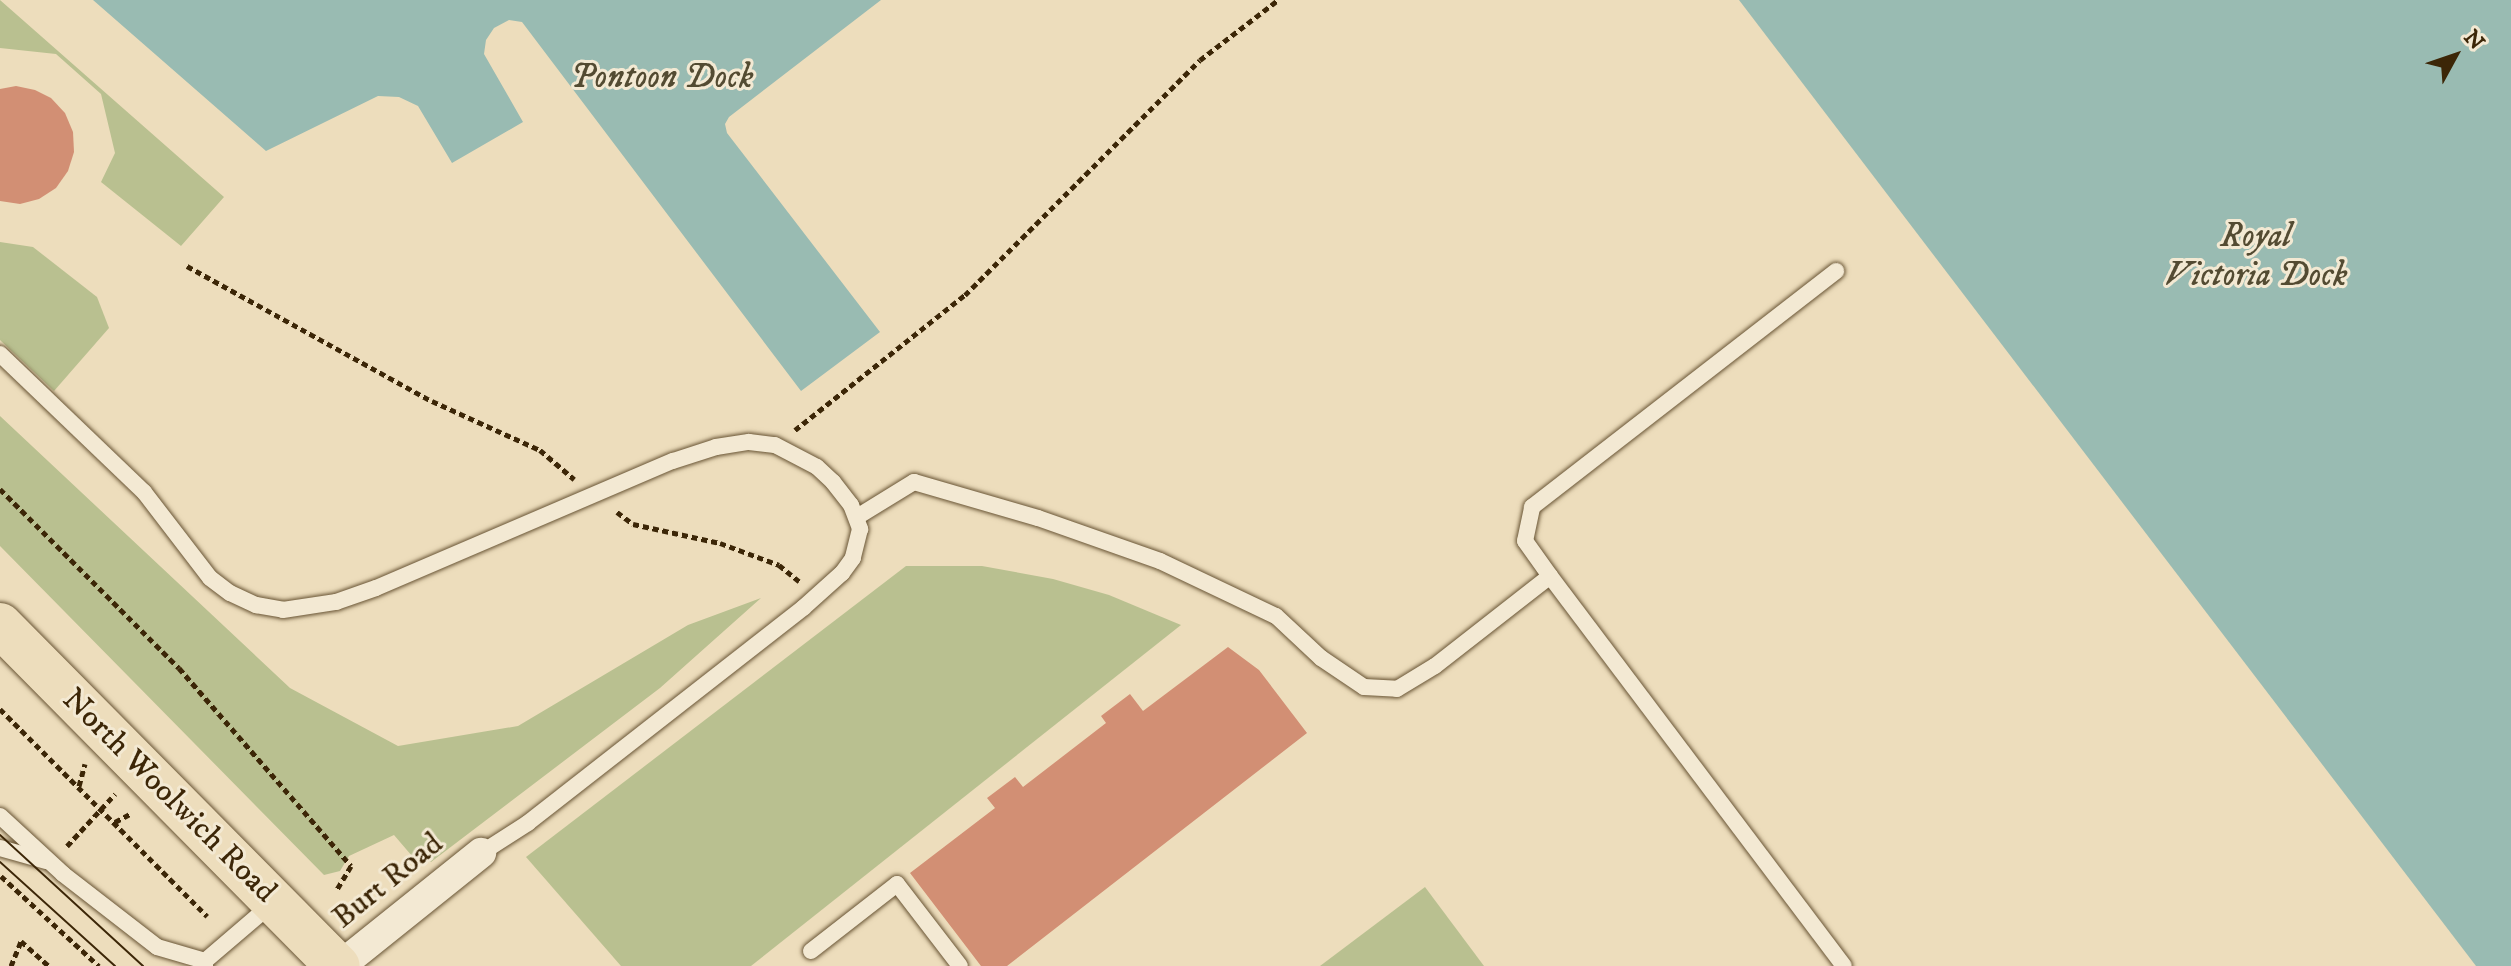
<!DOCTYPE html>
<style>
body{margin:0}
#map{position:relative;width:2511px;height:966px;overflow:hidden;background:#edddbc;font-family:"IM FELL DW Pica",serif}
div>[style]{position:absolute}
.green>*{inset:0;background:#b9c090}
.water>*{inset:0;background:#99bbb2}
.building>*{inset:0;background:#d28f74}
.path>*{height:5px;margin-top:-2.5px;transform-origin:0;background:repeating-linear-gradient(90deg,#3c2607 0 6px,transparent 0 10px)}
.roads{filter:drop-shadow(0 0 2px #685434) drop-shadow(0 0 2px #685434)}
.lane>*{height:16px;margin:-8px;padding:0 8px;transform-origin:8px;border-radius:8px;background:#f3e9d3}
.street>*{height:30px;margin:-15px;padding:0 15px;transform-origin:15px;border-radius:15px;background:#f3e9d3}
.primary>*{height:44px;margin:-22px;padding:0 22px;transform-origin:22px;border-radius:22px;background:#edddbc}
.tram>*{height:2px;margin:-1px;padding:0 1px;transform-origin:1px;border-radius:1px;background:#3c2607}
span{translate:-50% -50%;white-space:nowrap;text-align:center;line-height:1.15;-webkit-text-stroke:6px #f3e9d3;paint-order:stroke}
.street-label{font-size:32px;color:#3c2607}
.water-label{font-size:34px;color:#534b32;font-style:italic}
.north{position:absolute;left:2415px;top:16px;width:80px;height:80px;-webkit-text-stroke:6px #f3e9d3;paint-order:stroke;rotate:50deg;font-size:22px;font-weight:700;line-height:32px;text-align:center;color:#3c2607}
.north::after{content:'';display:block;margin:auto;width:28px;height:36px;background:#3c2607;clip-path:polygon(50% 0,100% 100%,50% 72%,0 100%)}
</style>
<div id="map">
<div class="green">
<i style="clip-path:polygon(0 0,224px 197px,181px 246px,101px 182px,115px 153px,101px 94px,56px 54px,0 48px)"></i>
<i style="clip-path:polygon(0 242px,33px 247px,97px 297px,109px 328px,54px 391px,0 340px)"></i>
<i style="clip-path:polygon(0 416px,290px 688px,398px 746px,518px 726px,688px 625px,761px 598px,660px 688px,431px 862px,412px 856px,394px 835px,349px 856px,340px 871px,324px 875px,0 546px)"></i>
<i style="clip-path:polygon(906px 566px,982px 566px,1053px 579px,1109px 595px,1181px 625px,751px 966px,621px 966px,526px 857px)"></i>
<i style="clip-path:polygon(1425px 887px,1484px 966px,1320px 966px)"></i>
</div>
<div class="water">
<i style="clip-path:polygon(93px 0,881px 0,729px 117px,725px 124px,727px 133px,880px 332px,801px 391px,522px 22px,509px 20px,494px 28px,486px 40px,484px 54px,523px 122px,452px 163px,418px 106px,399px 97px,378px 96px,266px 151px)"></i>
<i style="clip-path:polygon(1739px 0,2511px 0,2511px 966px,2476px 966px)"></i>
</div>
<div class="building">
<i style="clip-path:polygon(16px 86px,35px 90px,51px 98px,65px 113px,73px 132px,74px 152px,68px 171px,56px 188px,39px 199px,20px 204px,0 201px,0 89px)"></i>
<i style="clip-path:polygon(1228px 647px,1259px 670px,1307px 733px,1007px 966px,981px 966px,910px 873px,995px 808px,987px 798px,1015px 777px,1023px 787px,1106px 723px,1101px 716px,1130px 694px,1143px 711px)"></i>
</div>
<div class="path">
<i style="left:187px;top:266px;width:280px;rotate:28.9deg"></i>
<i style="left:432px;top:401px;width:119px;rotate:24.4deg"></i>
<i style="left:540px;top:450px;width:45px;rotate:40.5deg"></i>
<i style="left:795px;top:430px;width:217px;rotate:-38.5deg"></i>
<i style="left:965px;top:295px;width:332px;rotate:-45deg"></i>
<i style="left:1200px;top:60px;width:98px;rotate:-37.6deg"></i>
<i style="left:0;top:489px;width:253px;rotate:45deg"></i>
<i style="left:179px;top:668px;width:262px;rotate:49deg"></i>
<i style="left:351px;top:866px;width:29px;rotate:121deg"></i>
<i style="left:617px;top:512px;width:20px;rotate:37deg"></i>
<i style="left:633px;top:524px;width:89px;rotate:12.3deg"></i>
<i style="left:720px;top:543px;width:63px;rotate:20.4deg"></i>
<i style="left:779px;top:565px;width:26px;rotate:39deg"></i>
<i style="left:0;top:709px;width:293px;rotate:45deg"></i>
<i style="left:79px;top:786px;width:23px;rotate:-75deg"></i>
<i style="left:115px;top:822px;width:19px;rotate:-28deg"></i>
<i style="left:67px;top:846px;width:71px;rotate:-47.3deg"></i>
<i style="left:1px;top:876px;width:133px;rotate:42.6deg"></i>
<i style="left:11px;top:966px;width:27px;rotate:-68deg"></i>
<i style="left:21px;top:941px;width:38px;rotate:42deg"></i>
</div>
<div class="roads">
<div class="lane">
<i style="left:0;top:354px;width:199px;rotate:43.8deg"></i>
<i style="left:144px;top:492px;width:108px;rotate:52.5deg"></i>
<i style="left:210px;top:578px;width:25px;rotate:37deg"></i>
<i style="left:230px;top:593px;width:29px;rotate:25deg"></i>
<i style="left:256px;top:605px;width:27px;rotate:10deg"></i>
<i style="left:283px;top:610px;width:54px;rotate:-8.6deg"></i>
<i style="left:336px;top:602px;width:42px;rotate:-19.3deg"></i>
<i style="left:376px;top:588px;width:323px;rotate:-23.2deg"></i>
<i style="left:673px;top:461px;width:45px;rotate:-18deg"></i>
<i style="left:716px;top:447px;width:33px;rotate:-9deg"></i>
<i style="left:749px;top:442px;width:26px;rotate:7deg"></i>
<i style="left:775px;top:445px;width:47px;rotate:27.6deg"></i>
<i style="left:817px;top:467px;width:22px;rotate:43deg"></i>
<i style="left:833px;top:482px;width:29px;rotate:52deg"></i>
<i style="left:851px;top:505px;width:26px;rotate:69deg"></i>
<i style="left:860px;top:529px;width:30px;rotate:104deg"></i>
<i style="left:853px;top:558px;width:19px;rotate:126deg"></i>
<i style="left:842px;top:573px;width:52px;rotate:138.1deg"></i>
<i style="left:803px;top:608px;width:349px;rotate:142deg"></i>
<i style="left:528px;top:823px;width:56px;rotate:147.4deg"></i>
<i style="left:857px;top:517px;width:67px;rotate:-31.6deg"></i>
<i style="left:914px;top:482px;width:129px;rotate:16.2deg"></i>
<i style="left:1038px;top:518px;width:129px;rotate:19.4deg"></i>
<i style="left:1160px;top:561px;width:128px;rotate:25.4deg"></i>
<i style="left:1276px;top:616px;width:62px;rotate:43deg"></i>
<i style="left:1321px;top:658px;width:52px;rotate:34deg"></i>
<i style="left:1364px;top:687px;width:33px;rotate:3deg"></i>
<i style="left:1397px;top:689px;width:44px;rotate:-31.2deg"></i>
<i style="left:1435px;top:666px;width:146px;rotate:-38deg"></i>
<i style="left:1550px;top:576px;width:488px;rotate:53deg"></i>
<i style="left:1550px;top:576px;width:43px;rotate:-125.5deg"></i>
<i style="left:1525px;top:541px;width:35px;rotate:-78deg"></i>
<i style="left:1532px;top:507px;width:385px;rotate:-37.8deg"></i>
<i style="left:0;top:816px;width:86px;rotate:42.6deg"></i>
<i style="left:63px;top:874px;width:119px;rotate:37.8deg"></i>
<i style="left:157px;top:947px;width:50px;rotate:16.3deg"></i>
<i style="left:0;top:848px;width:48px;rotate:15.8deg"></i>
<i style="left:811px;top:951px;width:109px;rotate:-37.9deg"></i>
<i style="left:897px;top:884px;width:103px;rotate:52.5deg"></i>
<i style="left:205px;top:966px;width:5px;rotate:-90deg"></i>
<i style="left:205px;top:961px;width:89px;rotate:-40.5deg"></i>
</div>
<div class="street">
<i style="left:340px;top:966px;width:181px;rotate:-38.7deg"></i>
</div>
<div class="primary">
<i style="left:0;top:625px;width:480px;rotate:45.3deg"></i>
</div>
</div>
<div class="tram">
<i style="left:0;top:835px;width:194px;rotate:42.5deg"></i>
<i style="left:0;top:862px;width:155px;rotate:42.1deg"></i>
</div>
<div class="street-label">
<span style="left:169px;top:796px;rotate:45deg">North Woolwich Road</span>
<span style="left:388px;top:881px;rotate:-39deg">Burt Road</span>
</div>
<div class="water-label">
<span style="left:662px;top:78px">Pontoon Dock</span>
<span style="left:2256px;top:256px">Royal<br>Victoria Dock</span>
</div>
<div class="north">N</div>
</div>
